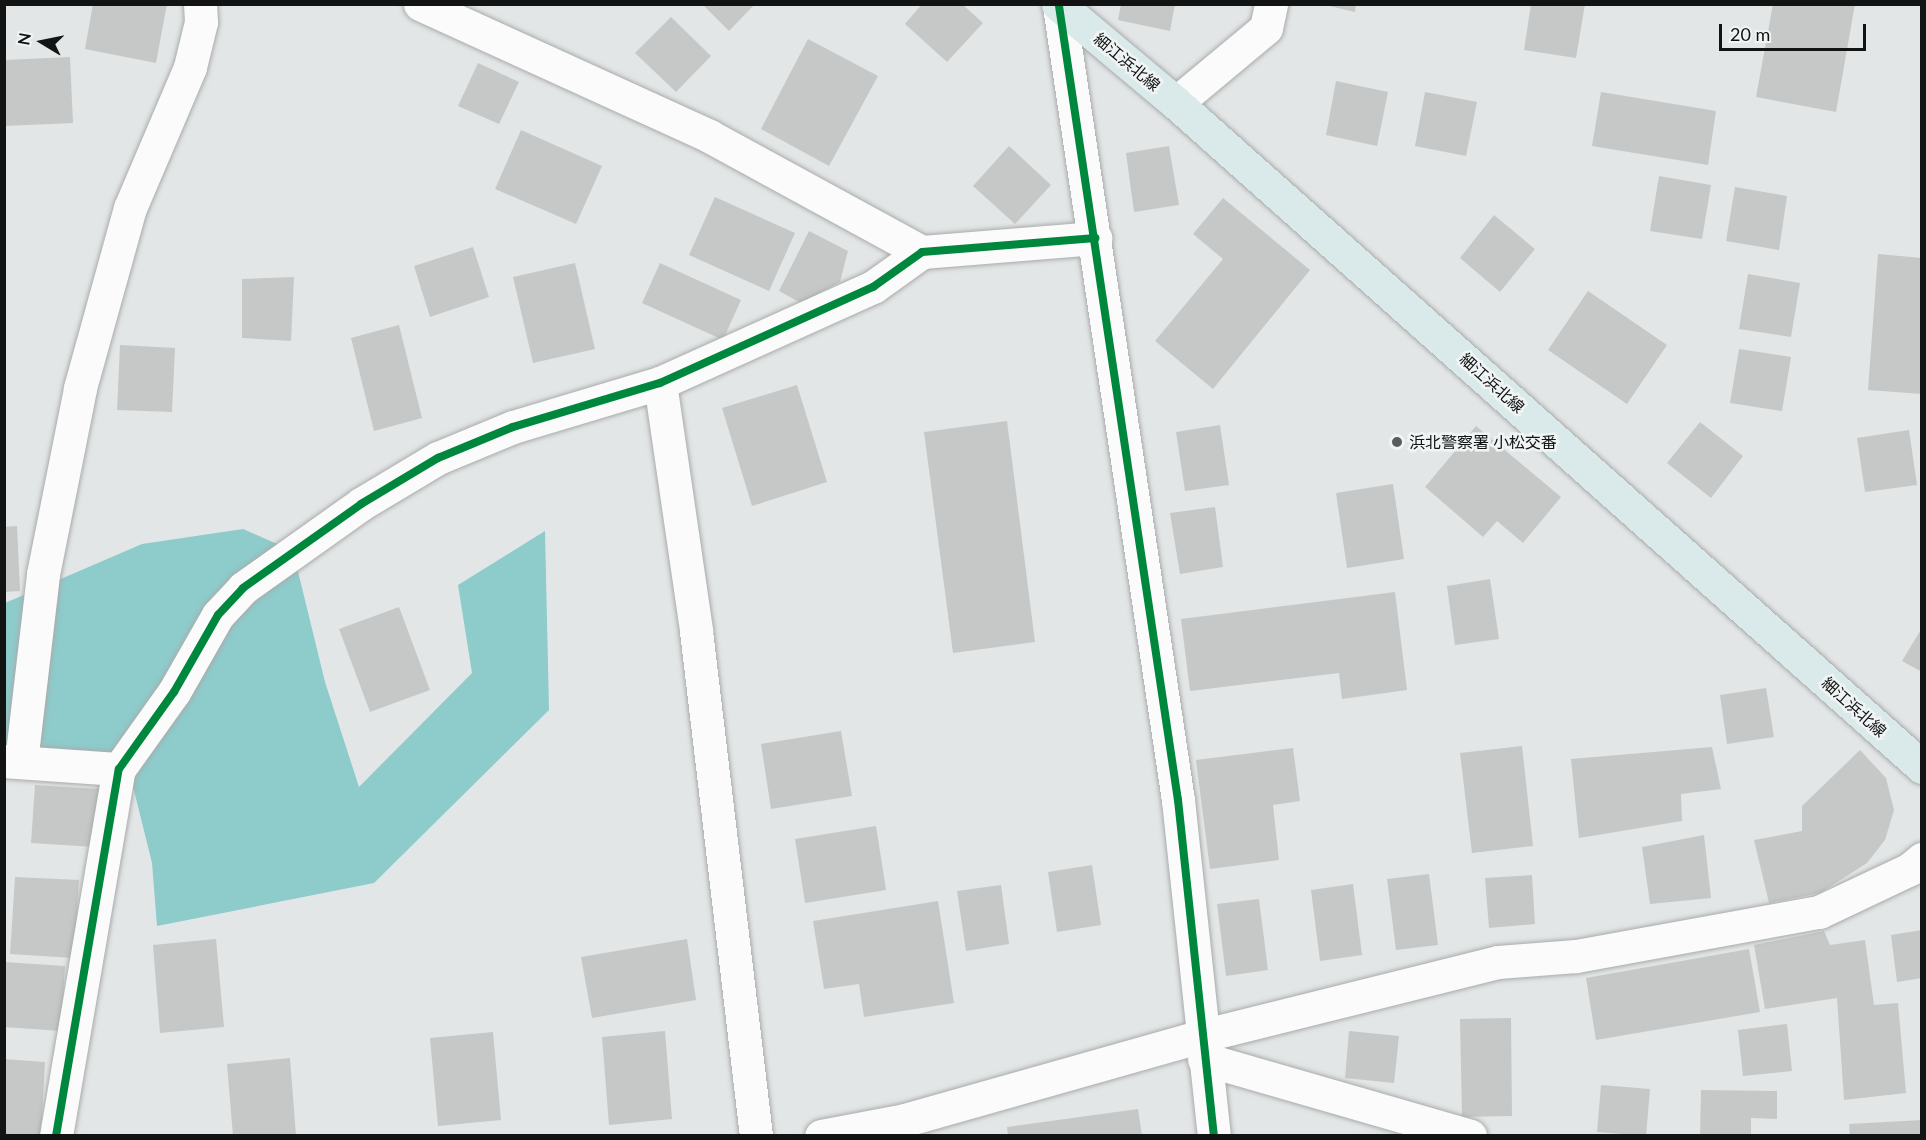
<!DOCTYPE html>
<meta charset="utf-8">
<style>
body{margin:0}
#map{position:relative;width:1926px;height:1140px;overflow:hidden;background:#e3e6e6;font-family:Lato,"Noto Sans JP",sans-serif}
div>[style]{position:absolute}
.forest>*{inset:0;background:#8ecbcb}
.building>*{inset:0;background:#c6c8c8}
.roads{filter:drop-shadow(0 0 2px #a9abab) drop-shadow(0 0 2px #a9abab)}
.minor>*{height:33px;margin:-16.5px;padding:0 16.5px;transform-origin:16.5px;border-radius:16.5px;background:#fbfbfb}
.major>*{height:33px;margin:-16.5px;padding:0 16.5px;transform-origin:16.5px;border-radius:16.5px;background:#dae9e9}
.cycleway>*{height:8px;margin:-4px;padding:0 4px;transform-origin:4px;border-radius:4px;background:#00873e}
.dots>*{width:16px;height:16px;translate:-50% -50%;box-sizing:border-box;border:3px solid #f0f4f4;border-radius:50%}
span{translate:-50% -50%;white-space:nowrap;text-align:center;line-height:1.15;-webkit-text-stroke:5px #f0f4f4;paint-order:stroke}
.street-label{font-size:16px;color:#121313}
.poi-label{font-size:16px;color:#121313}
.left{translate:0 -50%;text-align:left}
.frame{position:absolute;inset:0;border:6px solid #121313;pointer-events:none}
.north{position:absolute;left:12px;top:12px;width:60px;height:60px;-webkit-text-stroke:4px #f0f4f4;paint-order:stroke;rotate:280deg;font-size:16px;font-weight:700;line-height:24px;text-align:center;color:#121313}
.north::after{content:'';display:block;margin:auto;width:21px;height:27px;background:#121313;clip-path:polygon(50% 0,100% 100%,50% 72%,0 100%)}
.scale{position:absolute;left:1719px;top:24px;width:147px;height:27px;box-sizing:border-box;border:3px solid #121313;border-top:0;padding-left:8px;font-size:18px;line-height:21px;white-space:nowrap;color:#121313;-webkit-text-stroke:4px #f0f4f4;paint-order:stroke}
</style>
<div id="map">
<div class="forest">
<i style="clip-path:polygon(243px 529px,293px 551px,325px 682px,359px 787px,472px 673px,458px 585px,545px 531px,549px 710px,374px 883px,157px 926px,152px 863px,125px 754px,5px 750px,5px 603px,142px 544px)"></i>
</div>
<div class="building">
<i style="clip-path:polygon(93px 4px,167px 4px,156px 63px,85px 49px)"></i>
<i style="clip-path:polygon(702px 4px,755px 4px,729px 31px)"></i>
<i style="clip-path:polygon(922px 4px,962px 4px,983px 23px,947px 62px,905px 24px)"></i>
<i style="clip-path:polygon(1121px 4px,1175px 4px,1170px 31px,1118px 20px)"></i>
<i style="clip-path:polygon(1321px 4px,1356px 4px,1355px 12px)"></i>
<i style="clip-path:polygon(1531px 4px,1585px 4px,1576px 58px,1524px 50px)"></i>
<i style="clip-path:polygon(1773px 4px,1855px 4px,1836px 112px,1756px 97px)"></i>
<i style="clip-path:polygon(671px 17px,711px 56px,676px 92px,635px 53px)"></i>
<i style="clip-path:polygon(808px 39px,878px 76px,829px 166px,761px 129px)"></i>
<i style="clip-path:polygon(70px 57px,73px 123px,4px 126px,4px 60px)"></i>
<i style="clip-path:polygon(478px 63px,519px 82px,499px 124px,458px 106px)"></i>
<i style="clip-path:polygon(1336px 81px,1388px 92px,1377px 146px,1326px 135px)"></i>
<i style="clip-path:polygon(1425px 92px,1477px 102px,1466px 156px,1415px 146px)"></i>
<i style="clip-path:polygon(1601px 92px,1716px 111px,1708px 165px,1592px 146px)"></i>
<i style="clip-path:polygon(521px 130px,602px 166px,576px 224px,495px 189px)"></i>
<i style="clip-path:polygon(1009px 146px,1051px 185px,1015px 224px,973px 186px)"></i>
<i style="clip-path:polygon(1169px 146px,1179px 205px,1134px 212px,1126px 153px)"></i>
<i style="clip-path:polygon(1659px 176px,1711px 185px,1702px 239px,1650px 231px)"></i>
<i style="clip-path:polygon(1735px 187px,1787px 196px,1779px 250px,1726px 241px)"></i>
<i style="clip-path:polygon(715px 197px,795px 233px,769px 291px,689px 255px)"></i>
<i style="clip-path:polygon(1223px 198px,1310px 270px,1213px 389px,1155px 341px,1223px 259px,1193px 234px)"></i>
<i style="clip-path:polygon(1494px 215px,1535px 249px,1500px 292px,1460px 258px)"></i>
<i style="clip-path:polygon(809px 231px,848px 251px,840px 282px,801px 303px,779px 291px)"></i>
<i style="clip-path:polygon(473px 247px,489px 297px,430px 317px,414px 266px)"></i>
<i style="clip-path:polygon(1878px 254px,1922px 258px,1922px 394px,1868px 390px)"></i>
<i style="clip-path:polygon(575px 263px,595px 349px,533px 363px,513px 277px)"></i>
<i style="clip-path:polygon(660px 263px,741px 300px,723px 340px,642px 303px)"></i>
<i style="clip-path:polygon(1748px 274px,1800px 283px,1791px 337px,1739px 329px)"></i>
<i style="clip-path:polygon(294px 277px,291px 341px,242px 338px,242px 279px)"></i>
<i style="clip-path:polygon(1588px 291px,1667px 345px,1627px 404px,1548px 350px)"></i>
<i style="clip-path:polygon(399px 325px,422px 418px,374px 431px,351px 338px)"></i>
<i style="clip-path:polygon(120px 345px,175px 348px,172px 412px,117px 410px)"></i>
<i style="clip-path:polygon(1739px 349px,1791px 357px,1782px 411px,1730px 403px)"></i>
<i style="clip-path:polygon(797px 385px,827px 482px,752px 506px,722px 408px)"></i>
<i style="clip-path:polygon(1007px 421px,1035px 642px,953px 653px,924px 432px)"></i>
<i style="clip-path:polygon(1700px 422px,1743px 456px,1711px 498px,1667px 463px)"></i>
<i style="clip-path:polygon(1220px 425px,1229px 485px,1185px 491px,1176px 432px)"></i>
<i style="clip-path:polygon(1476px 426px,1561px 497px,1523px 543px,1497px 521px,1483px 537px,1425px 487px)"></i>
<i style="clip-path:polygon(1909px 430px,1917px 485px,1865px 492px,1857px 438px)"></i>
<i style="clip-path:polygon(1393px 484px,1404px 559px,1347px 568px,1336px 493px)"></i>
<i style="clip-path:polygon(1215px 507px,1223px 567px,1180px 574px,1170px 513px)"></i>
<i style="clip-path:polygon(17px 526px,20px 591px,4px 592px,4px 527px)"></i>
<i style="clip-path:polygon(1490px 579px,1499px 639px,1455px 645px,1447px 586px)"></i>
<i style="clip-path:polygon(1395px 592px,1407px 690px,1342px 699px,1339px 673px,1190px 691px,1181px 619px)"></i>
<i style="clip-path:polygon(399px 607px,430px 690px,370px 712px,339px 629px)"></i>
<i style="clip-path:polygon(1922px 628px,1922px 672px,1902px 661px)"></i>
<i style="clip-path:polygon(1766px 688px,1774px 737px,1727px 744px,1720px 695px)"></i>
<i style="clip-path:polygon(841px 731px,852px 796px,771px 809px,761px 744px)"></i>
<i style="clip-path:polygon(1522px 746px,1533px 846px,1472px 853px,1460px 753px)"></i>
<i style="clip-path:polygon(1712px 747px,1721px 789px,1681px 794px,1682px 821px,1579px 838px,1571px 759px)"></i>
<i style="clip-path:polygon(1293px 748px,1300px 801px,1273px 805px,1279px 860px,1210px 869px,1196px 760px)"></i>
<i style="clip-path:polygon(1860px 750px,1886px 778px,1894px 810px,1885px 840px,1867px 863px,1820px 893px,1769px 903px,1754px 840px,1802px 831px,1802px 806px)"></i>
<i style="clip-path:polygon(35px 785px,99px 789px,95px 847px,31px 843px)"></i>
<i style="clip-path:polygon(876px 826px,886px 890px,805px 903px,795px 839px)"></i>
<i style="clip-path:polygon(1704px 835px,1711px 898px,1650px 904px,1642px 847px)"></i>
<i style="clip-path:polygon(1092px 865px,1101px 925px,1057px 932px,1048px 872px)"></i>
<i style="clip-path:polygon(1429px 874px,1438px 945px,1396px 950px,1387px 879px)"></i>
<i style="clip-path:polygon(1532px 875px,1535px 924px,1489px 928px,1485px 878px)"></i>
<i style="clip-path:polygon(15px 877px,79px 880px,74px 958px,10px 954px)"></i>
<i style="clip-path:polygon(1353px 884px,1362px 955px,1320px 961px,1311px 890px)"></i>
<i style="clip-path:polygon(1001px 885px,1009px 944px,966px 951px,957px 891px)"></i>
<i style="clip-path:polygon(1259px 899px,1268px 970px,1226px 976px,1217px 904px)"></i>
<i style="clip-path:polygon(938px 901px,954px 1003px,864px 1017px,859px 984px,824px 989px,813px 921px)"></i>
<i style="clip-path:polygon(1922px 930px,1922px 978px,1897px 982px,1891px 935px)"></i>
<i style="clip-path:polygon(1824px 931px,1830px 945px,1865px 940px,1874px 1005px,1898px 1003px,1906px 1093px,1844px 1100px,1837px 998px,1765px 1009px,1754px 945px)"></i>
<i style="clip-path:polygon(216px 939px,224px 1027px,160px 1033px,153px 945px)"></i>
<i style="clip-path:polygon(687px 939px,696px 1000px,592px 1018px,581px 957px)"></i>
<i style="clip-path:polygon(1749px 949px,1760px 1012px,1596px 1040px,1586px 978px)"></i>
<i style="clip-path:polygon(4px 962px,65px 966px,61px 1031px,4px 1027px)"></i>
<i style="clip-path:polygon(1511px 1018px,1512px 1116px,1462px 1117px,1460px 1019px)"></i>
<i style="clip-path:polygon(1787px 1024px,1792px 1071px,1743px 1076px,1738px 1030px)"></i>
<i style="clip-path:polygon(665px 1031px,672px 1119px,609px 1125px,602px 1037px)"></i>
<i style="clip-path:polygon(1349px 1031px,1399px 1036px,1394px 1083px,1345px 1078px)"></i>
<i style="clip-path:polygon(493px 1032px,501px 1120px,438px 1126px,430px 1038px)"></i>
<i style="clip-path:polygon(290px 1058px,296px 1136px,233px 1136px,227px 1064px)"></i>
<i style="clip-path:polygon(4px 1059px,45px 1062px,41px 1136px,4px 1136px)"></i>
<i style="clip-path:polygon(1601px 1085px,1650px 1089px,1646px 1136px,1597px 1132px)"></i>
<i style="clip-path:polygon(1701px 1090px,1777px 1091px,1777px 1119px,1751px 1118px,1751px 1136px,1700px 1136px)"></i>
<i style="clip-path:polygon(1138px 1109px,1142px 1136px,1008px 1136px,1007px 1127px)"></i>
<i style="clip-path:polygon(1922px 1120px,1922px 1136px,1850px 1136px,1849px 1124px)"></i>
</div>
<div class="roads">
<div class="minor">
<i style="left:420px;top:4px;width:318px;rotate:24.5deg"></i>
<i style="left:709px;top:136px;width:243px;rotate:28.6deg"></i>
<i style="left:1059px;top:6px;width:803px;rotate:81.48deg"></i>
<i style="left:1178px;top:800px;width:338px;rotate:83.9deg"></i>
<i style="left:1176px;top:103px;width:117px;rotate:-39.8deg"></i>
<i style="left:1266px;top:28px;width:25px;rotate:-78deg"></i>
<i style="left:660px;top:383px;width:251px;rotate:81.7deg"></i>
<i style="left:696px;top:631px;width:509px;rotate:83.22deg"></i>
<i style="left:4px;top:761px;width:115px;rotate:4deg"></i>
<i style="left:21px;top:762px;width:189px;rotate:-83.3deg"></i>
<i style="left:43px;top:574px;width:190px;rotate:-78.7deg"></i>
<i style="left:80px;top:388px;width:187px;rotate:-74.5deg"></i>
<i style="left:130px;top:208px;width:153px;rotate:-66.9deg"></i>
<i style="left:190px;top:67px;width:46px;rotate:-76.3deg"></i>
<i style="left:201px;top:22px;width:18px;rotate:-93deg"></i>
<i style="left:1204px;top:1059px;width:277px;rotate:16.1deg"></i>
<i style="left:56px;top:1136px;width:372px;rotate:-80.3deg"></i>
<i style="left:119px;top:769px;width:95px;rotate:-54.5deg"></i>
<i style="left:174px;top:692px;width:89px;rotate:-60.3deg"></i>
<i style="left:218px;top:615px;width:37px;rotate:-47deg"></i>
<i style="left:243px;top:588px;width:145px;rotate:-35.4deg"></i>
<i style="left:361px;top:504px;width:90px;rotate:-30.9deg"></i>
<i style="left:438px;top:458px;width:81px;rotate:-22.5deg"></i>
<i style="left:513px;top:427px;width:153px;rotate:-16.7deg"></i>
<i style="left:660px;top:383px;width:234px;rotate:-24.3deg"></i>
<i style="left:873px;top:287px;width:60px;rotate:-35.5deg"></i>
<i style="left:922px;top:252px;width:174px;rotate:-4.6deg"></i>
<i style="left:821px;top:1136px;width:86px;rotate:-10.8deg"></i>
<i style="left:905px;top:1120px;width:308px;rotate:-15.8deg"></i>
<i style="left:1201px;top:1036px;width:306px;rotate:-14deg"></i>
<i style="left:1498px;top:962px;width:78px;rotate:-4.4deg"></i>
<i style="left:1576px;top:956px;width:247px;rotate:-10.3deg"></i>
<i style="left:1819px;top:912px;width:101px;rotate:-25.3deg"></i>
<i style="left:1910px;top:869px;width:16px;rotate:-40deg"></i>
</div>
<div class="major">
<i style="left:1058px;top:4px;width:154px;rotate:40deg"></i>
<i style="left:1176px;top:103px;width:999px;rotate:41.67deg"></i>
</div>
</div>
<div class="cycleway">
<i style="left:1059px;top:6px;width:803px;rotate:81.48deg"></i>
<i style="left:1178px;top:800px;width:338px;rotate:83.9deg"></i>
<i style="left:56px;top:1136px;width:372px;rotate:-80.3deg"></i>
<i style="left:119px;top:769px;width:95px;rotate:-54.5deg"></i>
<i style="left:174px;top:692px;width:89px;rotate:-60.3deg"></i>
<i style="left:218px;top:615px;width:37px;rotate:-47deg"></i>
<i style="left:243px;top:588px;width:145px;rotate:-35.4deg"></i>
<i style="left:361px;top:504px;width:90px;rotate:-30.9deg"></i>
<i style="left:438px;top:458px;width:81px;rotate:-22.5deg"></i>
<i style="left:513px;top:427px;width:153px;rotate:-16.7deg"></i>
<i style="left:660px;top:383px;width:234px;rotate:-24.3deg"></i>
<i style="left:873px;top:287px;width:60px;rotate:-35.5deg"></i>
<i style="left:922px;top:252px;width:174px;rotate:-4.6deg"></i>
</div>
<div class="dots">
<i style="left:1397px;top:442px;background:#5b5d5d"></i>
</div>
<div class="street-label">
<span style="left:1127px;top:62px;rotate:40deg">細江浜北線</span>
<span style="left:1492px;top:383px;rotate:42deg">細江浜北線</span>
<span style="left:1854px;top:707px;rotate:42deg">細江浜北線</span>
</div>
<div class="poi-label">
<span class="left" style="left:1409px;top:442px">浜北警察署 小松交番</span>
</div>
<div class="frame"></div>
<div class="north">N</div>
<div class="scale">20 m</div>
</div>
